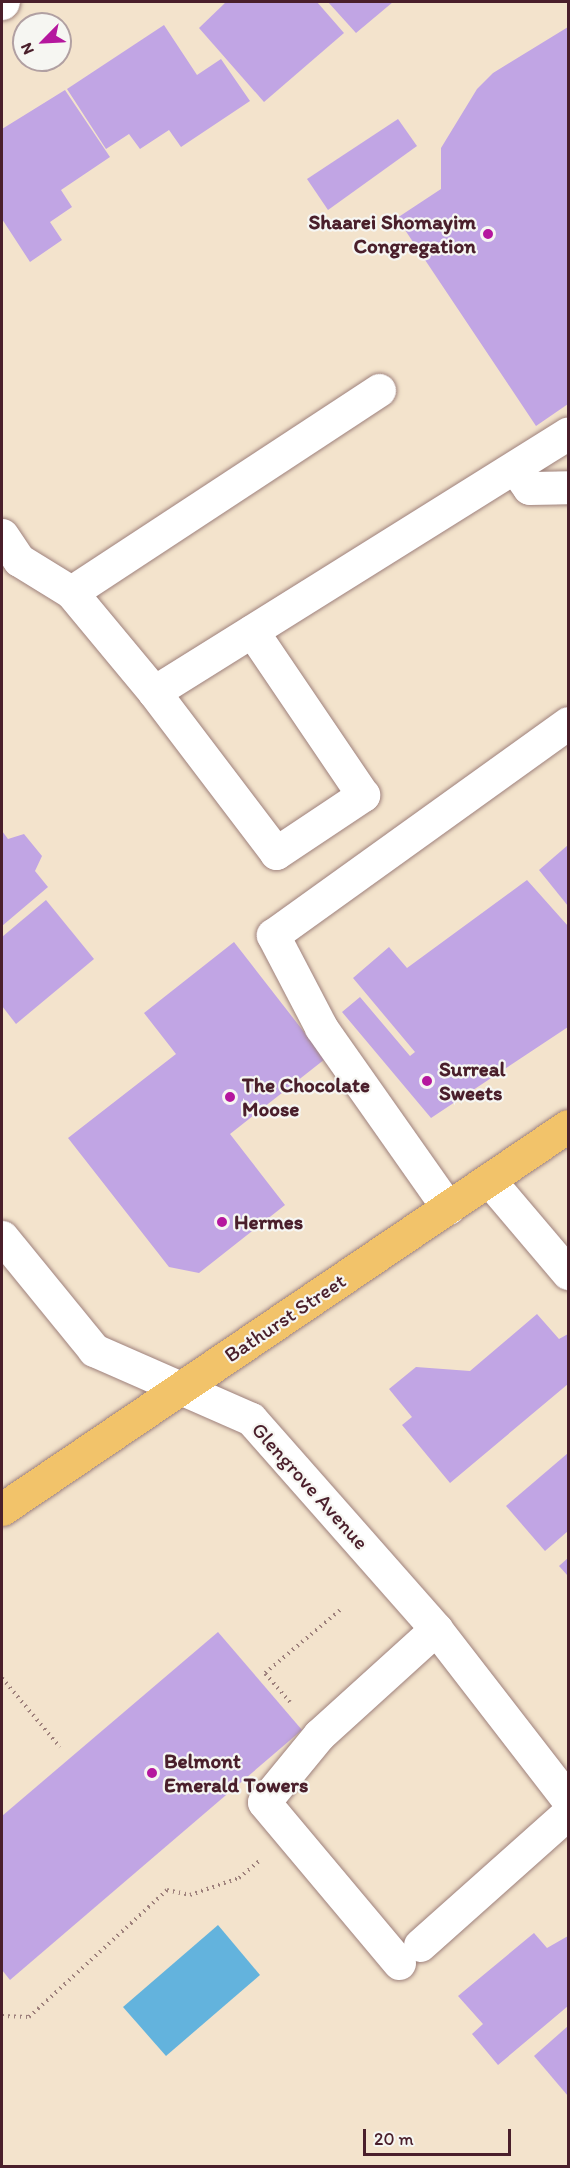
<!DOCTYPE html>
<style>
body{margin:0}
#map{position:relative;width:570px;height:2168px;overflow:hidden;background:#f3e3cc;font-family:Itim,sans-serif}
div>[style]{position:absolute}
.water>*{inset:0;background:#63b3dd}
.building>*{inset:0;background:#c1a5e4}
.path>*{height:4px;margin-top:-2px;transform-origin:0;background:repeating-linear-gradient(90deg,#9e817c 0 1.5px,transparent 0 6px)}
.roads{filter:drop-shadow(0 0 2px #9e817c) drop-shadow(0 0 2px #9e817c)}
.minor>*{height:33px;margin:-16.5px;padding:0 16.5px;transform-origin:16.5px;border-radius:16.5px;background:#fff}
.major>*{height:33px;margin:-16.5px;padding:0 16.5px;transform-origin:16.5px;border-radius:16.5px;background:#f2c36a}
.dots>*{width:16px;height:16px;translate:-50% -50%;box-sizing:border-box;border:3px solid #f6f6f2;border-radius:50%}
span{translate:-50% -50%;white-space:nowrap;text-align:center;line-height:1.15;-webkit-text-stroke:4.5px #f6f6f2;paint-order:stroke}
.poi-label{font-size:21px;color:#4a1f2b;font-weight:700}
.right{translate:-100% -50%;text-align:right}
.left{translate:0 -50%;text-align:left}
.street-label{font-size:21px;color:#4a1f2b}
.frame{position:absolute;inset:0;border:3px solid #4a1f2b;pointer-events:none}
.north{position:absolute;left:12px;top:12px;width:60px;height:60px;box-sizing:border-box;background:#f6f6f2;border:2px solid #b1a0a2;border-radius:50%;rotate:246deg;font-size:16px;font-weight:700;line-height:24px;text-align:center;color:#4a1f2b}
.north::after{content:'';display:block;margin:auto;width:21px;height:27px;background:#b5179e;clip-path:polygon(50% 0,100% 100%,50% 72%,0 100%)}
.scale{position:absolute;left:363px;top:2129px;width:148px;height:27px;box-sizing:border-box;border:3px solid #4a1f2b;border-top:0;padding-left:8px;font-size:18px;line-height:21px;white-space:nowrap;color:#4a1f2b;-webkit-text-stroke:4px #f6f6f2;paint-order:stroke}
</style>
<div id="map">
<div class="water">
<i style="clip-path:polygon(218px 1925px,260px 1975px,166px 2056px,123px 2007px)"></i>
</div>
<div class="building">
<i style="clip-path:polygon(226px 2px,317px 2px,344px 33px,264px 102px,199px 28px)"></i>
<i style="clip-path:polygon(328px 2px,393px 2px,356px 33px)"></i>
<i style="clip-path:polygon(164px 25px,197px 75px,221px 59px,250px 101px,181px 147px,169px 130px,140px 149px,129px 134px,106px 149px,67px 89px)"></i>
<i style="clip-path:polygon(568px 27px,568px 404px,536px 426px,397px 218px,441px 189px,441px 148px,477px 89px,493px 73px)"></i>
<i style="clip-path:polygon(65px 90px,110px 157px,61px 190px,72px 207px,50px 222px,62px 240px,30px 262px,2px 219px,2px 129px)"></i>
<i style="clip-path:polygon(398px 119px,417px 146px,328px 210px,307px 179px)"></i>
<i style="clip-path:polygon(2px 831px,8px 839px,24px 834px,42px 856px,35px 871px,48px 887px,2px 926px)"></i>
<i style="clip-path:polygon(568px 845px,568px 906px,539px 870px)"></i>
<i style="clip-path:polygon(527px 880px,568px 926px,568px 1027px,431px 1118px,342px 1012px,360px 997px,410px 1056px,415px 1052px,353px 978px,389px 947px,407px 968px)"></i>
<i style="clip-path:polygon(46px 900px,94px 959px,16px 1024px,2px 1006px,2px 937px)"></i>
<i style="clip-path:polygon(234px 942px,325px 1059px,230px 1134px,285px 1205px,199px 1273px,169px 1267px,68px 1138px,176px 1054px,144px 1013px)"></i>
<i style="clip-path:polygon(537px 1314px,559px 1339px,568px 1334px,568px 1384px,450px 1483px,402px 1425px,412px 1417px,389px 1389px,416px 1367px,470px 1371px)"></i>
<i style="clip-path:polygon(568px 1453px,568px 1531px,545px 1551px,506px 1506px)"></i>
<i style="clip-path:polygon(568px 1558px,568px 1576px,559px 1566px)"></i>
<i style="clip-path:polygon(218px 1632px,302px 1730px,10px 1980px,2px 1970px,2px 1816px)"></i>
<i style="clip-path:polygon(534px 1933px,547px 1948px,568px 1936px,568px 2006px,498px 2065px,472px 2034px,483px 2024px,458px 1996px)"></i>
<i style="clip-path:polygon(568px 2026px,568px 2096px,534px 2056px)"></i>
</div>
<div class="path">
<i style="left:2px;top:1678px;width:90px;rotate:50deg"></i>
<i style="left:290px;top:1702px;width:38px;rotate:-131deg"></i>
<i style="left:265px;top:1673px;width:98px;rotate:-40deg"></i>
<i style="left:2px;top:2016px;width:27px;rotate:2deg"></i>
<i style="left:29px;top:2017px;width:188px;rotate:-42.6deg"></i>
<i style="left:167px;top:1890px;width:24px;rotate:12deg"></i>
<i style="left:190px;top:1895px;width:52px;rotate:-19.1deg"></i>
<i style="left:239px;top:1878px;width:26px;rotate:-40deg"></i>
</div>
<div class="roads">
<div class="minor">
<i style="left:2px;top:3px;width:1px;rotate:-45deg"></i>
<i style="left:379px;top:390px;width:368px;rotate:146.7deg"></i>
<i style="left:71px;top:592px;width:130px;rotate:50.3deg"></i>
<i style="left:154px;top:692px;width:488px;rotate:-32deg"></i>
<i style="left:515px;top:468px;width:24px;rotate:55deg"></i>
<i style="left:529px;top:488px;width:39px;rotate:-1deg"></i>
<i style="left:2px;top:535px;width:30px;rotate:56deg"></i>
<i style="left:19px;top:560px;width:61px;rotate:31.6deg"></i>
<i style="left:154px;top:692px;width:202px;rotate:52.8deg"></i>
<i style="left:276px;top:853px;width:105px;rotate:-33.7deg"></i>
<i style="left:363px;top:795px;width:198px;rotate:-124.1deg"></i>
<i style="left:489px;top:1180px;width:122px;rotate:49.7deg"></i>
<i style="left:448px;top:1208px;width:221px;rotate:-125.1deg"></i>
<i style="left:321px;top:1027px;width:104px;rotate:-117.6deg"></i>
<i style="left:273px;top:935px;width:363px;rotate:-35.7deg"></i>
<i style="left:2px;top:1237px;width:146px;rotate:50.8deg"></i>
<i style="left:94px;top:1350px;width:171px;rotate:23.7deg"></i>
<i style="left:251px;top:1419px;width:280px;rotate:48.6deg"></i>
<i style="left:436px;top:1629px;width:216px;rotate:52.3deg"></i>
<i style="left:420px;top:1945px;width:198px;rotate:-41.7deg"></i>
<i style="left:399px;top:1963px;width:210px;rotate:-130deg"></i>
<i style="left:264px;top:1802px;width:87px;rotate:-50.6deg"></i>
<i style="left:319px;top:1735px;width:158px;rotate:-42.2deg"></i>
</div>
<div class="major">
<i style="left:2px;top:1509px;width:683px;rotate:-34.09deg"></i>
</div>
</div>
<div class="dots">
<i style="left:488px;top:234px;background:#b5179e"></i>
<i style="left:427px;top:1081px;background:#b5179e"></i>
<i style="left:230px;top:1097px;background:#b5179e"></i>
<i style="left:222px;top:1222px;background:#b5179e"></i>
<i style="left:152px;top:1773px;background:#b5179e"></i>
</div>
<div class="poi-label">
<span class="right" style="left:476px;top:234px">Shaarei Shomayim<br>Congregation</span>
<span class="left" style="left:439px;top:1081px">Surreal<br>Sweets</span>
<span class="left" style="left:242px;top:1097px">The Chocolate<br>Moose</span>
<span class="left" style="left:234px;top:1222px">Hermes</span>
<span class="left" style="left:164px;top:1773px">Belmont<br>Emerald Towers</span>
</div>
<div class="street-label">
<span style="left:285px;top:1318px;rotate:-34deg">Bathurst Street</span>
<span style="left:310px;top:1486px;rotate:48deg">Glengrove Avenue</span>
</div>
<div class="frame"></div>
<div class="north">N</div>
<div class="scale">20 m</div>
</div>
